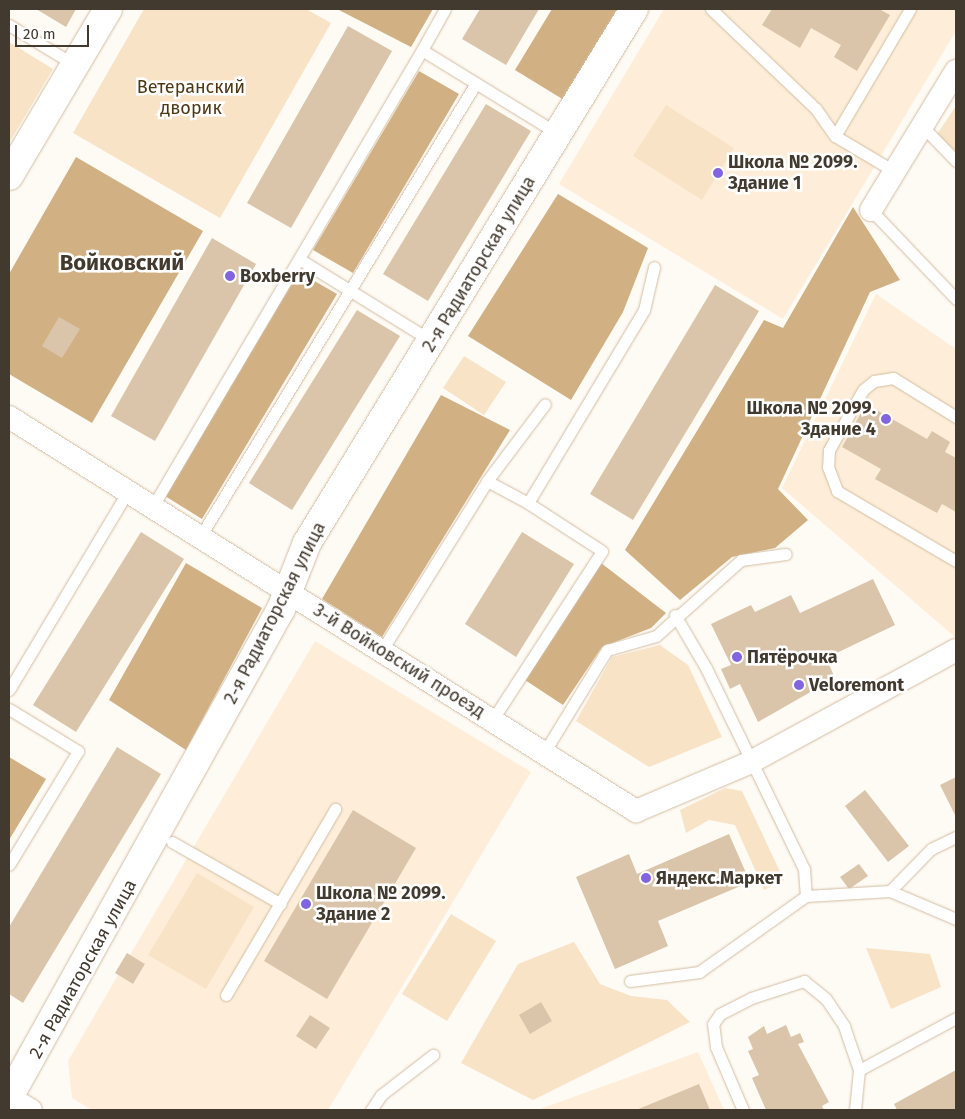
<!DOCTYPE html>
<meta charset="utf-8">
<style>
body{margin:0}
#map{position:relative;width:965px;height:1119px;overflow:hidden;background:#fefaf4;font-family:"Fira Sans",sans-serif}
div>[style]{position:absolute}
.built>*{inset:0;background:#feeed9}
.green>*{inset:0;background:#f8e3c7}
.forest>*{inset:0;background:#d1b083}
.building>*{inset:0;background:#dac5aa}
.roads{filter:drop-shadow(0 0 1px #d2bda1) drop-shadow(0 0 1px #d2bda1)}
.service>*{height:11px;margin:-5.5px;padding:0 5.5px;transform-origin:5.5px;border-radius:5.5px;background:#fff}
.minor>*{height:22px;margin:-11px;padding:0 11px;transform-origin:11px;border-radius:11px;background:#fff}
.tertiary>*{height:28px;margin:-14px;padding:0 14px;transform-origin:14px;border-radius:14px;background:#fff}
.dots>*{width:14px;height:14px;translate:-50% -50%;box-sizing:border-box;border:2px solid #fff;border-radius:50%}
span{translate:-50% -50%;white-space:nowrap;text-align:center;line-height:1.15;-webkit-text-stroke:5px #fff;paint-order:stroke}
.park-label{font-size:18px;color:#4e3713}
.poi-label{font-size:18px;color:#423a2f;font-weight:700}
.left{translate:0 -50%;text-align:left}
.right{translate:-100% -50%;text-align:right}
.street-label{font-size:18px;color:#423a2f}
.district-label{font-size:22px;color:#423a2f;font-weight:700}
.frame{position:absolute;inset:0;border:10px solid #423a2f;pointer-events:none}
.scale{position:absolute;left:15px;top:25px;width:74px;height:22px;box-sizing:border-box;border:2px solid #423a2f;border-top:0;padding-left:6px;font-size:15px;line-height:18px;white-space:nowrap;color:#423a2f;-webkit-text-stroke:4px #fff;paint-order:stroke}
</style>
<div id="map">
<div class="built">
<i style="clip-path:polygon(664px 9px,956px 9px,956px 31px,783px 319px,559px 184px)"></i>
<i style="clip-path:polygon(876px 294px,956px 349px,955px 637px,782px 488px)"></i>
<i style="clip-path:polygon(315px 641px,531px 772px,328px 1110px,92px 1110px,72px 1098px,68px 1061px,118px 975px,133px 984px,145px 964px,130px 955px)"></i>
<i style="clip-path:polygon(698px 1052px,724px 1110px,540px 1109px)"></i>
</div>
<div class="green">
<i style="clip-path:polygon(144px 9px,306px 9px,331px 23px,220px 218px,73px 133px)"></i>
<i style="clip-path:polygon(9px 42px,53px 69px,9px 143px)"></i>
<i style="clip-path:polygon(666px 105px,734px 148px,702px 200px,633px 156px)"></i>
<i style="clip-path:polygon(956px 106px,956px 152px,937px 134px)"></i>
<i style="clip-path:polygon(464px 356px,506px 382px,484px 415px,443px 388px)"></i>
<i style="clip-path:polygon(660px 645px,688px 665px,722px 737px,649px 767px,576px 721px,612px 657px)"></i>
<i style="clip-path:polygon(725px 788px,742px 791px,784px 880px,764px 890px,735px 825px,709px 820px,686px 833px,680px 810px)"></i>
<i style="clip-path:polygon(197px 873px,254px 907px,206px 989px,148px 955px)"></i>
<i style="clip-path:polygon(451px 914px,496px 941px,447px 1021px,402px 994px)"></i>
<i style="clip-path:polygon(574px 942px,600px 984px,631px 996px,667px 1000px,690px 1022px,533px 1100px,461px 1063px,518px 964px)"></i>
<i style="clip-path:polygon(866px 948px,930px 954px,941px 987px,891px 1009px)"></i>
</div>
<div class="forest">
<i style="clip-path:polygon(337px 9px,433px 9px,411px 47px)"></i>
<i style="clip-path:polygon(552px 9px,618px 9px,564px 100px,515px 70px)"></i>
<i style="clip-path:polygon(419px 71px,459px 94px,353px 273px,313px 250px)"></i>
<i style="clip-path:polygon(76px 157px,203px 231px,92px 423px,9px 374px,9px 274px)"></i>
<i style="clip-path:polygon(558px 194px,648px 248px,623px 312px,571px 400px,468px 336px)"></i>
<i style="clip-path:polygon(853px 207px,900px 280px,870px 292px,778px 489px,808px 520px,775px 548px,732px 557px,680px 600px,625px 550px,764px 320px,783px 328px)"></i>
<i style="clip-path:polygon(299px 272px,337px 294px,202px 519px,165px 496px)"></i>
<i style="clip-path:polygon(441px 395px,510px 430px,382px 637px,322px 599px)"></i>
<i style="clip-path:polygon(186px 563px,262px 608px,186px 750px,109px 700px)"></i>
<i style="clip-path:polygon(601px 563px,666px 613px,651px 628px,602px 647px,563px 705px,525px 680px)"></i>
<i style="clip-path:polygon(9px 757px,46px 779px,9px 840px)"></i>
</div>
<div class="building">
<i style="clip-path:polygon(36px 9px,76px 9px,66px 27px)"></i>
<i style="clip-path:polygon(480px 9px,539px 9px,506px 65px,462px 39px)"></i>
<i style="clip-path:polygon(772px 9px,879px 9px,890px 15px,857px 71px,834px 57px,841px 45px,811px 28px,800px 48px,762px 25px)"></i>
<i style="clip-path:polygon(348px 26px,392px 51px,291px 228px,247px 203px)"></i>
<i style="clip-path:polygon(486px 104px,531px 131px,428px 301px,383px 274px)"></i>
<i style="clip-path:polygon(212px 238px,256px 264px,155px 441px,111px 416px)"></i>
<i style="clip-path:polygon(715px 285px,759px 311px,633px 520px,590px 494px)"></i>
<i style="clip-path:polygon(357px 310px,400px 336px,292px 510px,249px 483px)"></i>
<i style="clip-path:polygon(59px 317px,80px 329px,62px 358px,42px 346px)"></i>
<i style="clip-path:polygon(866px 404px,927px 439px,932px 431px,950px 442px,945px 452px,956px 458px,956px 512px,942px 504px,937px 513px,875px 479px,881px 469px,842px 447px)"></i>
<i style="clip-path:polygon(141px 532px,184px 559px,76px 732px,33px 705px)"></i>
<i style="clip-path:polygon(522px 532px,574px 564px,516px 657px,465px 624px)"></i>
<i style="clip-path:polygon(873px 579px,895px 625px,826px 658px,835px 678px,758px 722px,740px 684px,730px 689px,721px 669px,731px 665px,711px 624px,751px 605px,755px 612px,791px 595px,800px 613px)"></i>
<i style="clip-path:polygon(117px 747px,161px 774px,23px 1003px,9px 994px,9px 927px)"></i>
<i style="clip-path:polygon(956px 777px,956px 817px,940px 785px)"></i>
<i style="clip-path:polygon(865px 790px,909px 846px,888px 862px,845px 806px)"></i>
<i style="clip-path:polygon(353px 810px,416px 848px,327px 999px,264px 961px)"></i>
<i style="clip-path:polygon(729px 834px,750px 882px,658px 921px,668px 946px,615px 969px,576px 877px,629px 854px,637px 874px)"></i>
<i style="clip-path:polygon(859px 864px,868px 876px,849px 889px,840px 877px)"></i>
<i style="clip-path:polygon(127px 953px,145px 964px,133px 984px,115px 973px)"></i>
<i style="clip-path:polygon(541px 1002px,552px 1021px,530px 1034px,519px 1015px)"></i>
<i style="clip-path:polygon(310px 1015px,330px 1028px,316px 1049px,296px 1036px)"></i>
<i style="clip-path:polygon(786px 1025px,791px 1037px,800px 1033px,804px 1042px,798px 1044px,829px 1102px,822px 1106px,824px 1110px,766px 1110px,752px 1078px,759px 1075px,748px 1051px,753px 1049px,748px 1037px,764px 1026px,767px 1034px)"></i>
<i style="clip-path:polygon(956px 1070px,956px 1110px,897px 1110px,894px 1104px)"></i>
<i style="clip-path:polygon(699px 1084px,710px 1110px,636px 1110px)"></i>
</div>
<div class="roads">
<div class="service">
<i style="left:445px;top:9px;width:47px;rotate:119.3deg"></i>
<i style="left:422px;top:50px;width:158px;rotate:31.6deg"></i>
<i style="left:711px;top:9px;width:145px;rotate:43.6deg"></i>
<i style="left:816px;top:109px;width:33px;rotate:55deg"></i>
<i style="left:835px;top:136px;width:69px;rotate:30.7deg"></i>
<i style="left:9px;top:25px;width:77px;rotate:31.2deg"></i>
<i style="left:922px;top:126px;width:49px;rotate:45.8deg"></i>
<i style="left:835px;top:136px;width:147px;rotate:-59.4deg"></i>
<i style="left:871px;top:210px;width:123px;rotate:46.3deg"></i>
<i style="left:299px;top:259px;width:156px;rotate:31.7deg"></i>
<i style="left:956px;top:417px;width:74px;rotate:-148.2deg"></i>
<i style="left:893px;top:378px;width:19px;rotate:171deg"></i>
<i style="left:874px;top:381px;width:14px;rotate:141deg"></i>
<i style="left:863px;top:390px;width:69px;rotate:119.5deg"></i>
<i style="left:829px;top:450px;width:17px;rotate:93deg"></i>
<i style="left:828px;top:467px;width:26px;rotate:69deg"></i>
<i style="left:837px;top:491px;width:138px;rotate:30.5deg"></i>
<i style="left:487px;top:481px;width:96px;rotate:-53deg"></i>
<i style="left:153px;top:506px;width:529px;rotate:-59.46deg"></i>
<i style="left:200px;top:537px;width:531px;rotate:-58.7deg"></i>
<i style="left:675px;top:615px;width:61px;rotate:59.7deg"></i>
<i style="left:706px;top:668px;width:224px;rotate:64deg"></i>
<i style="left:804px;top:869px;width:27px;rotate:86deg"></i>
<i style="left:806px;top:896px;width:84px;rotate:-3.4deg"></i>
<i style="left:890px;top:891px;width:72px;rotate:23deg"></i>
<i style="left:382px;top:650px;width:199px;rotate:-58.1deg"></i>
<i style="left:487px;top:481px;width:47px;rotate:28.2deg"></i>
<i style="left:528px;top:503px;width:225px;rotate:-59deg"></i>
<i style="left:644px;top:310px;width:44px;rotate:-76.9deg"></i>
<i style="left:9px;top:690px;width:232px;rotate:-59.1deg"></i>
<i style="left:9px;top:709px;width:81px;rotate:31.3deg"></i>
<i style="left:78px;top:751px;width:133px;rotate:121.2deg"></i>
<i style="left:493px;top:719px;width:200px;rotate:-57deg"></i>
<i style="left:602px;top:551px;width:88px;rotate:-147deg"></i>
<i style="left:545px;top:751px;width:119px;rotate:-58.5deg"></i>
<i style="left:607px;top:650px;width:51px;rotate:-15.9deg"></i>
<i style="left:656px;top:636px;width:114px;rotate:-41.8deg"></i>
<i style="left:741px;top:560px;width:45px;rotate:-7.6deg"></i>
<i style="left:172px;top:842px;width:125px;rotate:29.6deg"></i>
<i style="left:890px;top:891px;width:59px;rotate:-45.7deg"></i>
<i style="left:931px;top:849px;width:28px;rotate:-26deg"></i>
<i style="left:630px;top:981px;width:70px;rotate:-7.4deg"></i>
<i style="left:699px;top:972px;width:131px;rotate:-35.4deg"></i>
<i style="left:226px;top:995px;width:216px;rotate:-59.6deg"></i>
<i style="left:371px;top:1110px;width:18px;rotate:-56deg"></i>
<i style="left:381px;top:1095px;width:66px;rotate:-37.6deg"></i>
<i style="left:743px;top:1110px;width:69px;rotate:-113.2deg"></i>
<i style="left:716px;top:1047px;width:23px;rotate:-97deg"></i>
<i style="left:713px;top:1024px;width:12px;rotate:-55deg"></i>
<i style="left:720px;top:1014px;width:35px;rotate:-27deg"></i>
<i style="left:751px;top:998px;width:56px;rotate:-17.8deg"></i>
<i style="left:804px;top:981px;width:28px;rotate:39deg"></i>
<i style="left:826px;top:999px;width:32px;rotate:56deg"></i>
<i style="left:844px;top:1026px;width:46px;rotate:71.2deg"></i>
<i style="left:859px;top:1070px;width:110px;rotate:-28.2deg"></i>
<i style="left:855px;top:1110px;width:40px;rotate:-84.3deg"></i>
</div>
<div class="minor">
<i style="left:871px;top:210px;width:163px;rotate:-58.6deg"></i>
<i style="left:9px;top:417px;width:741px;rotate:32.14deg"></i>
<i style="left:636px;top:811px;width:123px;rotate:-23deg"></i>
<i style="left:749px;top:763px;width:236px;rotate:-28.6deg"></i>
<i style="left:10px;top:1098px;width:24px;rotate:30deg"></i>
</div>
<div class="tertiary">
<i style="left:9px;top:176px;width:194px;rotate:-59.3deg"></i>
<i style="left:9px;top:1097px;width:559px;rotate:-60.87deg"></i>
<i style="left:281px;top:609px;width:71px;rotate:-68.5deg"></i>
<i style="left:307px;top:543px;width:626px;rotate:-58.52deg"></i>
</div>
</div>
<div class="dots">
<i style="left:718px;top:173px;background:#8364e0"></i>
<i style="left:230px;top:276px;background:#8364e0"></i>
<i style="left:886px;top:419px;background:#8364e0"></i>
<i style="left:737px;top:657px;background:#8364e0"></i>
<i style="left:799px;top:685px;background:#8364e0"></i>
<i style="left:646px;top:878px;background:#8364e0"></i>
<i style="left:306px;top:904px;background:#8364e0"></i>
</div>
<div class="park-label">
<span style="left:191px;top:98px">Ветеранский<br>дворик</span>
</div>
<div class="poi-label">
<span class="left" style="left:728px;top:173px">Школа № 2099.<br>Здание 1</span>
<span class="left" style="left:240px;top:276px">Boxberry</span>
<span class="right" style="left:876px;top:419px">Школа № 2099.<br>Здание 4</span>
<span class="left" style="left:747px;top:657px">Пятёрочка</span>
<span class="left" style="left:809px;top:685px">Veloremont</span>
<span class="left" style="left:656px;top:878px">Яндекс.Маркет</span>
<span class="left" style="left:316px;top:904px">Школа № 2099.<br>Здание 2</span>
</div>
<div class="street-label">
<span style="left:479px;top:264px;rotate:-59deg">2-я Радиаторская улица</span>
<span style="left:275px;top:613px;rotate:-63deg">2-я Радиаторская улица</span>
<span style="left:399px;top:661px;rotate:32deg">3-й Войковский проезд</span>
<span style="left:83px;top:969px;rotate:-61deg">2-я Радиаторская улица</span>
</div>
<div class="district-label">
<span style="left:122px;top:263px">Войковский</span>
</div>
<div class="frame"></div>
<div class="scale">20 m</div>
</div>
